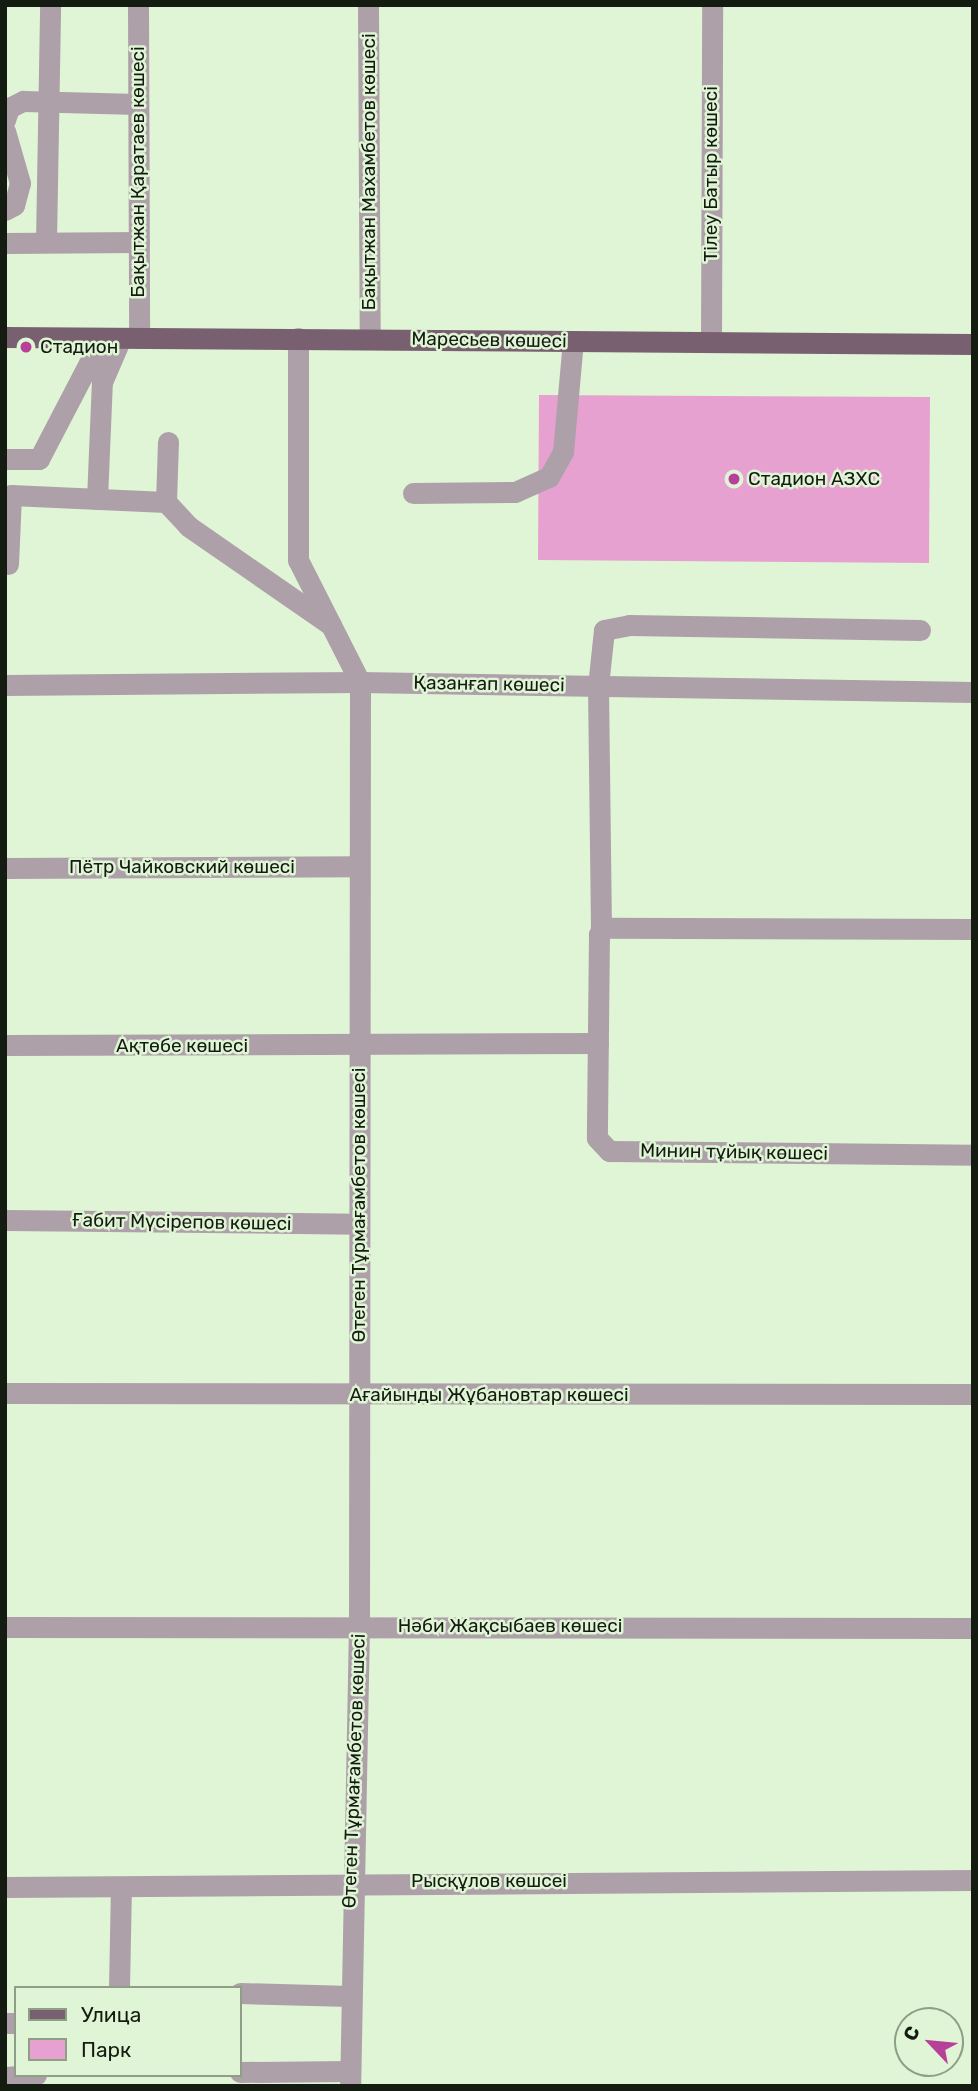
<!DOCTYPE html>
<meta charset="utf-8">
<style>
body{margin:0}
#map{position:relative;width:978px;height:2091px;overflow:hidden;background:#e0f5d6;font-family:Rubik,sans-serif}
div>[style]{position:absolute}
.green>*{inset:0;background:#e6a1d0}
.minor>*{height:21px;margin:-10.5px;padding:0 10.5px;transform-origin:10.5px;border-radius:10.5px;background:#aea0a9}
.major>*{height:21px;margin:-10.5px;padding:0 10.5px;transform-origin:10.5px;border-radius:10.5px;background:#786070}
.dots>*{width:19px;height:19px;translate:-50% -50%;box-sizing:border-box;border:4px solid #e0f5d6;border-radius:50%}
span{translate:-50% -50%;white-space:nowrap;text-align:center;line-height:1.15;-webkit-text-stroke:5px #e0f5d6;paint-order:stroke}
.street-label{font-size:19px;color:#141b11}
.poi-label{font-size:19px;color:#141b11}
.left{translate:0 -50%;text-align:left}
.frame{position:absolute;inset:0;border:7px solid #141b11;pointer-events:none}
.legend{position:absolute;left:14px;top:1986px;width:228px;height:91px;box-sizing:border-box;background:#e0f5d6;border:2px solid #8e9e87;margin:0;padding:9px 12px;list-style:none;font-size:21px;color:#141b11}
.legend li{display:flex;align-items:center;gap:14px;height:35px}
.legend b{width:35px;border:2px solid #8e9e87}
.north{position:absolute;left:894px;top:2007px;width:70px;height:70px;box-sizing:border-box;background:#e0f5d6;border:2px solid #8e9e87;border-radius:50%;rotate:296deg;font-size:19px;font-weight:700;line-height:28px;text-align:center;color:#141b11}
.north::after{content:'';display:block;margin:auto;width:24px;height:32px;background:#b74199;clip-path:polygon(50% 0,100% 100%,50% 72%,0 100%)}
</style>
<div id="map">
<div class="green">
<i style="clip-path:polygon(539px 395px,930px 397px,929px 563px,538px 560px)"></i>
</div>
<div class="minor">
<i style="left:138px;top:5px;width:333px;rotate:89.8deg"></i>
<i style="left:368px;top:5px;width:334px;rotate:89.7deg"></i>
<i style="left:5px;top:120px;width:13px;rotate:-72deg"></i>
<i style="left:9px;top:108px;width:16px;rotate:-27deg"></i>
<i style="left:23px;top:101px;width:115px;rotate:1.5deg"></i>
<i style="left:5px;top:131px;width:54px;rotate:73.9deg"></i>
<i style="left:20px;top:183px;width:23px;rotate:105deg"></i>
<i style="left:14px;top:205px;width:10px;rotate:151deg"></i>
<i style="left:46px;top:242px;width:237px;rotate:-89deg"></i>
<i style="left:5px;top:243px;width:134px;rotate:-0.4deg"></i>
<i style="left:298px;top:338px;width:222px;rotate:90deg"></i>
<i style="left:298px;top:560px;width:137px;rotate:63.1deg"></i>
<i style="left:360px;top:682px;width:943px;rotate:90.06deg"></i>
<i style="left:359px;top:1625px;width:461px;rotate:91.1deg"></i>
<i style="left:711px;top:342px;width:337px;rotate:-89.8deg"></i>
<i style="left:5px;top:459px;width:34px"></i>
<i style="left:39px;top:459px;width:136px;rotate:-62.5deg"></i>
<i style="left:413px;top:493px;width:102px;rotate:-0.6deg"></i>
<i style="left:515px;top:492px;width:37px;rotate:-24deg"></i>
<i style="left:549px;top:477px;width:29px;rotate:-61deg"></i>
<i style="left:563px;top:452px;width:111px;rotate:-84.9deg"></i>
<i style="left:97px;top:499px;width:117px;rotate:-87.6deg"></i>
<i style="left:102px;top:382px;width:48px;rotate:-66.6deg"></i>
<i style="left:166px;top:502px;width:60px;rotate:-88.1deg"></i>
<i style="left:8px;top:564px;width:69px;rotate:-87.5deg"></i>
<i style="left:11px;top:495px;width:155px;rotate:2.6deg"></i>
<i style="left:166px;top:502px;width:33px;rotate:47deg"></i>
<i style="left:188px;top:526px;width:174px;rotate:34.7deg"></i>
<i style="left:5px;top:685px;width:355px;rotate:-0.5deg"></i>
<i style="left:360px;top:682px;width:613px;rotate:0.93deg"></i>
<i style="left:5px;top:868px;width:354px;rotate:-0.3deg"></i>
<i style="left:973px;top:929px;width:369px;rotate:-179.8deg"></i>
<i style="left:604px;top:928px;width:8px;rotate:130deg"></i>
<i style="left:599px;top:934px;width:204px;rotate:90.6deg"></i>
<i style="left:597px;top:1138px;width:18px;rotate:47deg"></i>
<i style="left:609px;top:1151px;width:364px;rotate:0.6deg"></i>
<i style="left:601px;top:930px;width:244px;rotate:-90.7deg"></i>
<i style="left:598px;top:686px;width:56px;rotate:-83.9deg"></i>
<i style="left:604px;top:630px;width:25px;rotate:-11deg"></i>
<i style="left:629px;top:625px;width:291px;rotate:1deg"></i>
<i style="left:5px;top:1045px;width:593px;rotate:-0.19deg"></i>
<i style="left:5px;top:1220px;width:354px;rotate:0.6deg"></i>
<i style="left:5px;top:1393px;width:968px;rotate:0.06deg"></i>
<i style="left:5px;top:1627px;width:968px;rotate:0.06deg"></i>
<i style="left:5px;top:1887px;width:968px;rotate:-0.41deg"></i>
<i style="left:119px;top:1988px;width:101px;rotate:-88.9deg"></i>
<i style="left:240px;top:1993px;width:110px;rotate:1.6deg"></i>
<i style="left:5px;top:2023px;width:11px"></i>
<i style="left:240px;top:2072px;width:110px;rotate:-0.5deg"></i>
<i style="left:5px;top:2077px;width:31px;rotate:-4deg"></i>
</div>
<div class="major">
<i style="left:5px;top:337px;width:968px;rotate:0.41deg"></i>
</div>
<div class="dots">
<i style="left:26px;top:347px;background:#b74199"></i>
<i style="left:734px;top:479px;background:#b74199"></i>
</div>
<div class="street-label">
<span style="left:138px;top:172px;rotate:-90deg">Бақытжан Қаратаев көшесі</span>
<span style="left:369px;top:172px;rotate:-90deg">Бақытжан Махамбетов көшесі</span>
<span style="left:711px;top:174px;rotate:-90deg">Тілеу Батыр көшесі</span>
<span style="left:489px;top:340px;rotate:1deg">Маресьев көшесі</span>
<span style="left:489px;top:684px;rotate:1deg">Қазанғап көшесі</span>
<span style="left:182px;top:867px">Пётр Чайковский көшесі</span>
<span style="left:182px;top:1046px">Ақтөбе көшесі</span>
<span style="left:734px;top:1152px;rotate:1deg">Минин тұйық көшесі</span>
<span style="left:359px;top:1205px;rotate:-90deg">Өтеген Тұрмағамбетов көшесі</span>
<span style="left:182px;top:1222px;rotate:1deg">Ғабит Мүсірепов көшесі</span>
<span style="left:489px;top:1395px">Ағайынды Жұбановтар көшесі</span>
<span style="left:510px;top:1626px">Нәби Жақсыбаев көшесі</span>
<span style="left:354px;top:1771px;rotate:-88deg">Өтеген Тұрмағамбетов көшесі</span>
<span style="left:489px;top:1881px">Рысқұлов көшсеі</span>
</div>
<div class="poi-label">
<span class="left" style="left:40px;top:347px">Стадион</span>
<span class="left" style="left:748px;top:479px">Стадион АЗХС</span>
</div>
<div class="frame"></div>
<ul class="legend">
<li><b style="height:9px;background:#786070"></b>Улица</li>
<li><b style="height:19px;background:#e6a1d0"></b>Парк</li>
</ul>
<div class="north">С</div>
</div>
